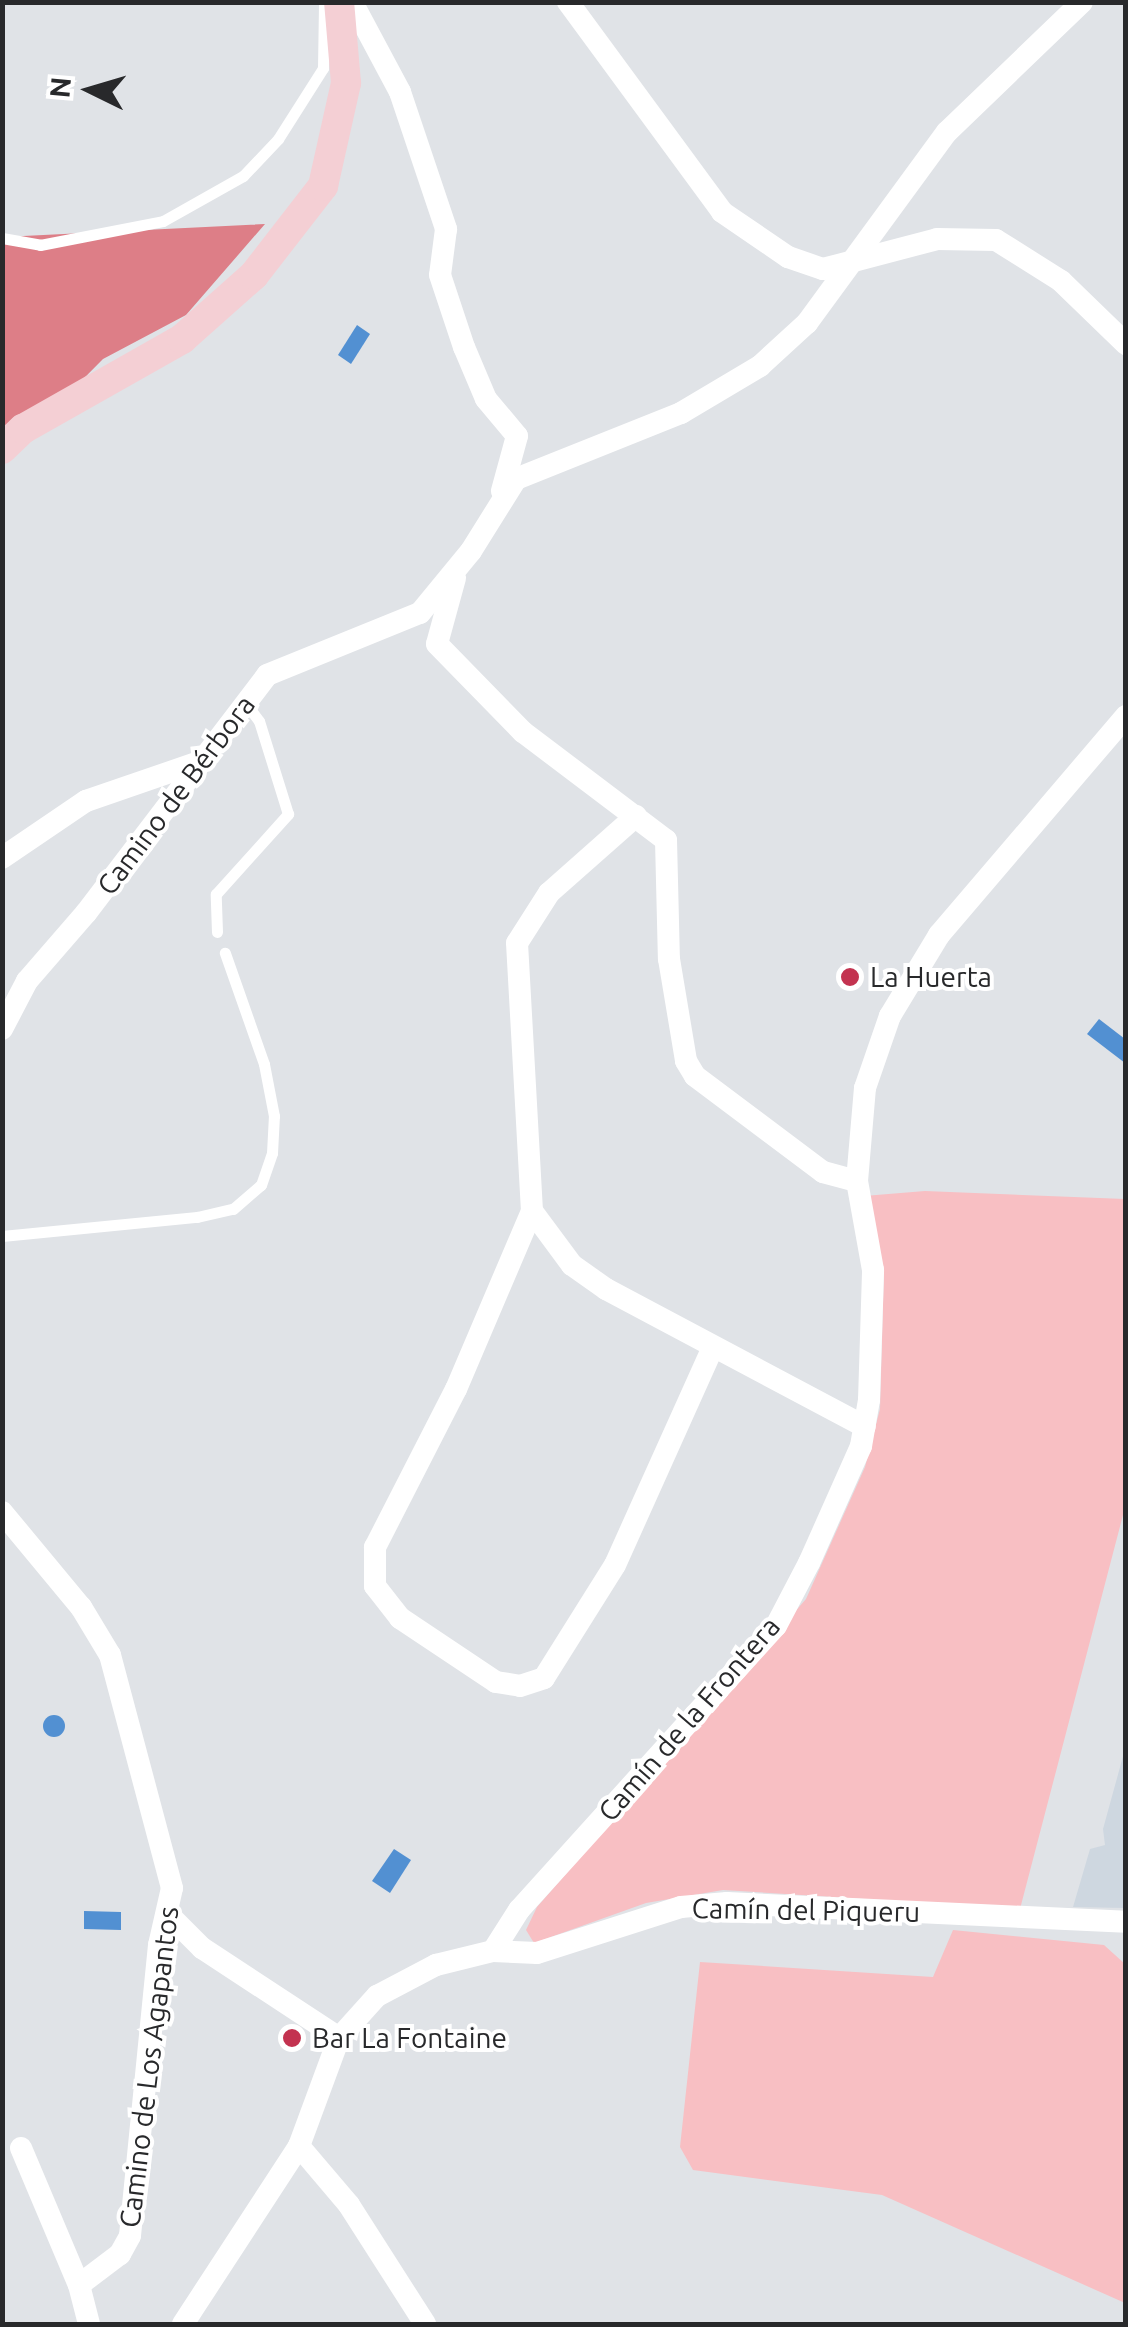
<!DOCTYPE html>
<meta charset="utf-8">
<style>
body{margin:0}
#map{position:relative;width:1128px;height:2327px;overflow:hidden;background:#e0e3e7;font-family:Ubuntu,sans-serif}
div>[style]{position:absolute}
.built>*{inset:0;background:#ced7e0}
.green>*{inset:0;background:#f8bfc3}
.forest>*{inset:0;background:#dd7e87}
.water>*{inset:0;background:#5290d2}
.round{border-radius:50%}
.lane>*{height:11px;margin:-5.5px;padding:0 5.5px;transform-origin:5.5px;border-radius:5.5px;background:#fff}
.street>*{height:22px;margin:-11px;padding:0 11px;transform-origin:11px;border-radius:11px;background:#fff}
.secondary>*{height:30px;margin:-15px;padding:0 15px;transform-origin:15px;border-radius:15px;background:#f4cfd4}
.dots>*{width:28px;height:28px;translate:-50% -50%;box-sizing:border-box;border:5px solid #fff;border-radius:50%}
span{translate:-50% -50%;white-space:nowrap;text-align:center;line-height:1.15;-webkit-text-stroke:8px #fff;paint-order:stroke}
.street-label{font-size:28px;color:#28292b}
.poi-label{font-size:28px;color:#28292b}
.left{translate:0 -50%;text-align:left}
.frame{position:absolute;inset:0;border:5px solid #28292b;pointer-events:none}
.north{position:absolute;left:40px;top:40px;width:100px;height:100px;-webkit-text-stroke:8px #fff;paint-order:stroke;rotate:275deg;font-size:28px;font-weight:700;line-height:40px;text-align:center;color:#28292b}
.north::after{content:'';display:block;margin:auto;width:35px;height:45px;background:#28292b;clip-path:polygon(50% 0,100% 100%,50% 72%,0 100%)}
</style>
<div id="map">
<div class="built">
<i style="clip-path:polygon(1125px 1749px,1125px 1908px,1073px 1907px,1090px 1849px,1105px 1845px,1103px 1829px)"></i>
</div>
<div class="green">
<i style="clip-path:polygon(925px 1191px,1125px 1199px,1123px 1515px,1020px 1909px,723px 1890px,646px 1903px,534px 1943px,526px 1930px,537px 1907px,806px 1599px,865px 1467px,880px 1409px,884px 1271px,864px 1196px)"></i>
<i style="clip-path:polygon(953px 1930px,1104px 1945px,1125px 1964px,1125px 2303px,882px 2195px,693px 2170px,680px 2147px,700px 1962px,933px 1977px)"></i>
</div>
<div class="forest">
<i style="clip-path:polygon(265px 224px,186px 315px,103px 359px,3px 460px,3px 237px)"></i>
</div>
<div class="water">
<i style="clip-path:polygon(357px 325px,370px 334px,351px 364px,338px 355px)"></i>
<i style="clip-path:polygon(1099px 1019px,1125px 1039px,1125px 1063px,1087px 1034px)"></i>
<i class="round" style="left:43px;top:1715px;width:22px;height:22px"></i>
<i style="clip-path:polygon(394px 1849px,411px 1860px,390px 1893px,372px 1881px)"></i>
<i style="clip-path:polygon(84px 1911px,121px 1912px,121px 1930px,84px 1929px)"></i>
</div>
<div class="lane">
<i style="left:2px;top:238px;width:39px;rotate:10deg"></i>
<i style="left:40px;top:245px;width:125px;rotate:-11deg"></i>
<i style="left:163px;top:221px;width:92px;rotate:-29.4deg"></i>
<i style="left:243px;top:176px;width:51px;rotate:-46.6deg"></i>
<i style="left:278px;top:139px;width:84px;rotate:-57.6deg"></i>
<i style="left:323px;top:68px;width:66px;rotate:-89.1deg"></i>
<i style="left:217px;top:932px;width:38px;rotate:-92deg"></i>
<i style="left:216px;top:894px;width:108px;rotate:-48deg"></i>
<i style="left:288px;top:814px;width:97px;rotate:-107.3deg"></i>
<i style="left:259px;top:721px;width:21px;rotate:-127deg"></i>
<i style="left:2px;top:1236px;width:196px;rotate:-5.6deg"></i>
<i style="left:197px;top:1217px;width:37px;rotate:-13deg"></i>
<i style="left:233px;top:1209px;width:37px;rotate:-41deg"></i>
<i style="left:261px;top:1185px;width:34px;rotate:-71deg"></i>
<i style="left:272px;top:1153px;width:37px;rotate:-87deg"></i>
<i style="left:274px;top:1116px;width:53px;rotate:-100.9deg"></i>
<i style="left:264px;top:1064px;width:118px;rotate:-109.4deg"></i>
</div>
<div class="street">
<i style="left:352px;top:2px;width:102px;rotate:61.9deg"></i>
<i style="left:400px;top:92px;width:145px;rotate:71.4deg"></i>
<i style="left:446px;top:229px;width:46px;rotate:97.4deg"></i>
<i style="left:440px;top:275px;width:76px;rotate:71.6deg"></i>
<i style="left:464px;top:347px;width:56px;rotate:67.1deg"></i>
<i style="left:486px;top:399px;width:48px;rotate:50deg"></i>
<i style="left:517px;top:436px;width:57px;rotate:105.3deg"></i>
<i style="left:568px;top:2px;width:260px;rotate:53.7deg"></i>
<i style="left:722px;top:212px;width:80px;rotate:34.3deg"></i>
<i style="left:788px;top:257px;width:37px;rotate:19deg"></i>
<i style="left:823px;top:269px;width:118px;rotate:-14.7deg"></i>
<i style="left:937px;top:239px;width:59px;rotate:1deg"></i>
<i style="left:996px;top:240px;width:77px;rotate:32.2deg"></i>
<i style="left:1061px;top:281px;width:91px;rotate:44.1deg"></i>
<i style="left:455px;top:578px;width:68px;rotate:105.3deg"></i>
<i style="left:437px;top:644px;width:123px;rotate:45.7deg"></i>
<i style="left:523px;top:732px;width:179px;rotate:37.1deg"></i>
<i style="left:666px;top:840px;width:119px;rotate:88.6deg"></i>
<i style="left:669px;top:959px;width:103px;rotate:80.5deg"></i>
<i style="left:686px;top:1061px;width:17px;rotate:59deg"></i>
<i style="left:695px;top:1076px;width:160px;rotate:36.9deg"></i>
<i style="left:823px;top:1172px;width:35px;rotate:15deg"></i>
<i style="left:636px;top:816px;width:116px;rotate:138.5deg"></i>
<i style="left:549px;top:893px;width:59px;rotate:122.6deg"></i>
<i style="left:517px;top:943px;width:268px;rotate:86.8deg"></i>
<i style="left:532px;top:1211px;width:67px;rotate:53.5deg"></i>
<i style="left:572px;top:1265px;width:42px;rotate:35.2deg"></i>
<i style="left:606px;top:1289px;width:293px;rotate:28deg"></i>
<i style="left:2px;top:858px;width:102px;rotate:-34.2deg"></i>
<i style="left:86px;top:801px;width:120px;rotate:-19deg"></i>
<i style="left:2px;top:1029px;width:54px;rotate:-62.5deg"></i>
<i style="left:27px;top:981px;width:90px;rotate:-49.1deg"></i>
<i style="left:86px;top:913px;width:299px;rotate:-52.7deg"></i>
<i style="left:267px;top:675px;width:165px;rotate:-22.1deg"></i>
<i style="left:420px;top:613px;width:80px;rotate:-50.6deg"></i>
<i style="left:471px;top:551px;width:85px;rotate:-58deg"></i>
<i style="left:516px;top:479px;width:178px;rotate:-21.8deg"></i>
<i style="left:681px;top:413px;width:92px;rotate:-30.7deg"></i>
<i style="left:760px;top:366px;width:64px;rotate:-42.5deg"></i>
<i style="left:807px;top:323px;width:237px;rotate:-53.8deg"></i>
<i style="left:947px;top:132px;width:187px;rotate:-43.9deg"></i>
<i style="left:532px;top:1211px;width:194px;rotate:113.1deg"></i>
<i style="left:456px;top:1389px;width:178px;rotate:117.1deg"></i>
<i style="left:375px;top:1547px;width:39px;rotate:90deg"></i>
<i style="left:375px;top:1586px;width:41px;rotate:52deg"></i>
<i style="left:400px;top:1618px;width:115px;rotate:33.7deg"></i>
<i style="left:496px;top:1682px;width:24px;rotate:9deg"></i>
<i style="left:520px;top:1686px;width:25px;rotate:-18deg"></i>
<i style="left:544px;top:1678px;width:133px;rotate:-57.9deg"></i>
<i style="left:615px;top:1565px;width:235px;rotate:-65.8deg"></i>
<i style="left:2px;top:1512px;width:124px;rotate:50.3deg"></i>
<i style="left:81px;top:1607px;width:56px;rotate:58.9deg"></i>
<i style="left:110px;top:1655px;width:241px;rotate:75.1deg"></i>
<i style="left:172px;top:1888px;width:58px;rotate:102.8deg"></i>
<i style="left:159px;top:1945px;width:292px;rotate:95.7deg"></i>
<i style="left:130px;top:2236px;width:21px;rotate:119deg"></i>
<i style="left:120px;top:2254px;width:51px;rotate:142.9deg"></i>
<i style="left:79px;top:2285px;width:40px;rotate:75.6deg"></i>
<i style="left:168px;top:1914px;width:48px;rotate:45deg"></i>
<i style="left:202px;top:1948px;width:164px;rotate:33.3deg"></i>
<i style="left:493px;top:1951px;width:49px;rotate:-57.6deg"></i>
<i style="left:519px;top:1910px;width:383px;rotate:-47.9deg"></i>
<i style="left:776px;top:1626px;width:71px;rotate:-62.4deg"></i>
<i style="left:809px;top:1563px;width:128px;rotate:-66deg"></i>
<i style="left:861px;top:1446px;width:47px;rotate:-80.1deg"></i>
<i style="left:869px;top:1400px;width:130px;rotate:-88.2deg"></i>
<i style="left:873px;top:1270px;width:90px;rotate:-100.2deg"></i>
<i style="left:857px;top:1181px;width:93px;rotate:-85.1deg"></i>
<i style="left:865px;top:1088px;width:76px;rotate:-70.9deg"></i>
<i style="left:890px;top:1016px;width:95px;rotate:-58.8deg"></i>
<i style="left:939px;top:935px;width:288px;rotate:-49.5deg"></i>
<i style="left:299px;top:2146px;width:77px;rotate:49.7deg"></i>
<i style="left:349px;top:2205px;width:141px;rotate:57.4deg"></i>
<i style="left:21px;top:2148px;width:149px;rotate:67.1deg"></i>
<i style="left:183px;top:2324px;width:212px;rotate:-56.9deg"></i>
<i style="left:299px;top:2146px;width:115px;rotate:-69.7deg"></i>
<i style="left:339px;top:2038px;width:57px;rotate:-47.9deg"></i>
<i style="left:377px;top:1996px;width:67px;rotate:-27.7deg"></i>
<i style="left:436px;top:1965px;width:59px;rotate:-13.8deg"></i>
<i style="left:493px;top:1951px;width:44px;rotate:2.6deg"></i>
<i style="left:537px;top:1953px;width:151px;rotate:-17.7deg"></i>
<i style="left:681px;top:1907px;width:46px;rotate:-5deg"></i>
<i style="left:727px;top:1903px;width:399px;rotate:2.7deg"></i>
</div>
<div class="secondary">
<i style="left:2px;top:449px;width:29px;rotate:-44deg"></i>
<i style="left:23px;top:429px;width:183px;rotate:-29.5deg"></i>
<i style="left:182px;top:339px;width:96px;rotate:-41.6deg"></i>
<i style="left:254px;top:275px;width:113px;rotate:-52.2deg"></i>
<i style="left:323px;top:186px;width:106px;rotate:-77.4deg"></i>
<i style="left:346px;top:83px;width:81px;rotate:-94.9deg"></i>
</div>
<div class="dots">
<i style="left:850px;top:977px;background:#c33350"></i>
<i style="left:292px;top:2038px;background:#c33350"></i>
</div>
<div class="street-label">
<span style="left:176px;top:795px;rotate:-53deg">Camino de Bérbora</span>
<span style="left:689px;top:1719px;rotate:-49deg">Camín de la Frontera</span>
<span style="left:806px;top:1910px;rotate:1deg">Camín del Piqueru</span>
<span style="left:149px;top:2067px;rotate:-83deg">Camino de Los Agapantos</span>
</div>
<div class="poi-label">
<span class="left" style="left:870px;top:977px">La Huerta</span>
<span class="left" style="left:312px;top:2038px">Bar La Fontaine</span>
</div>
<div class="frame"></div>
<div class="north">N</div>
</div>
